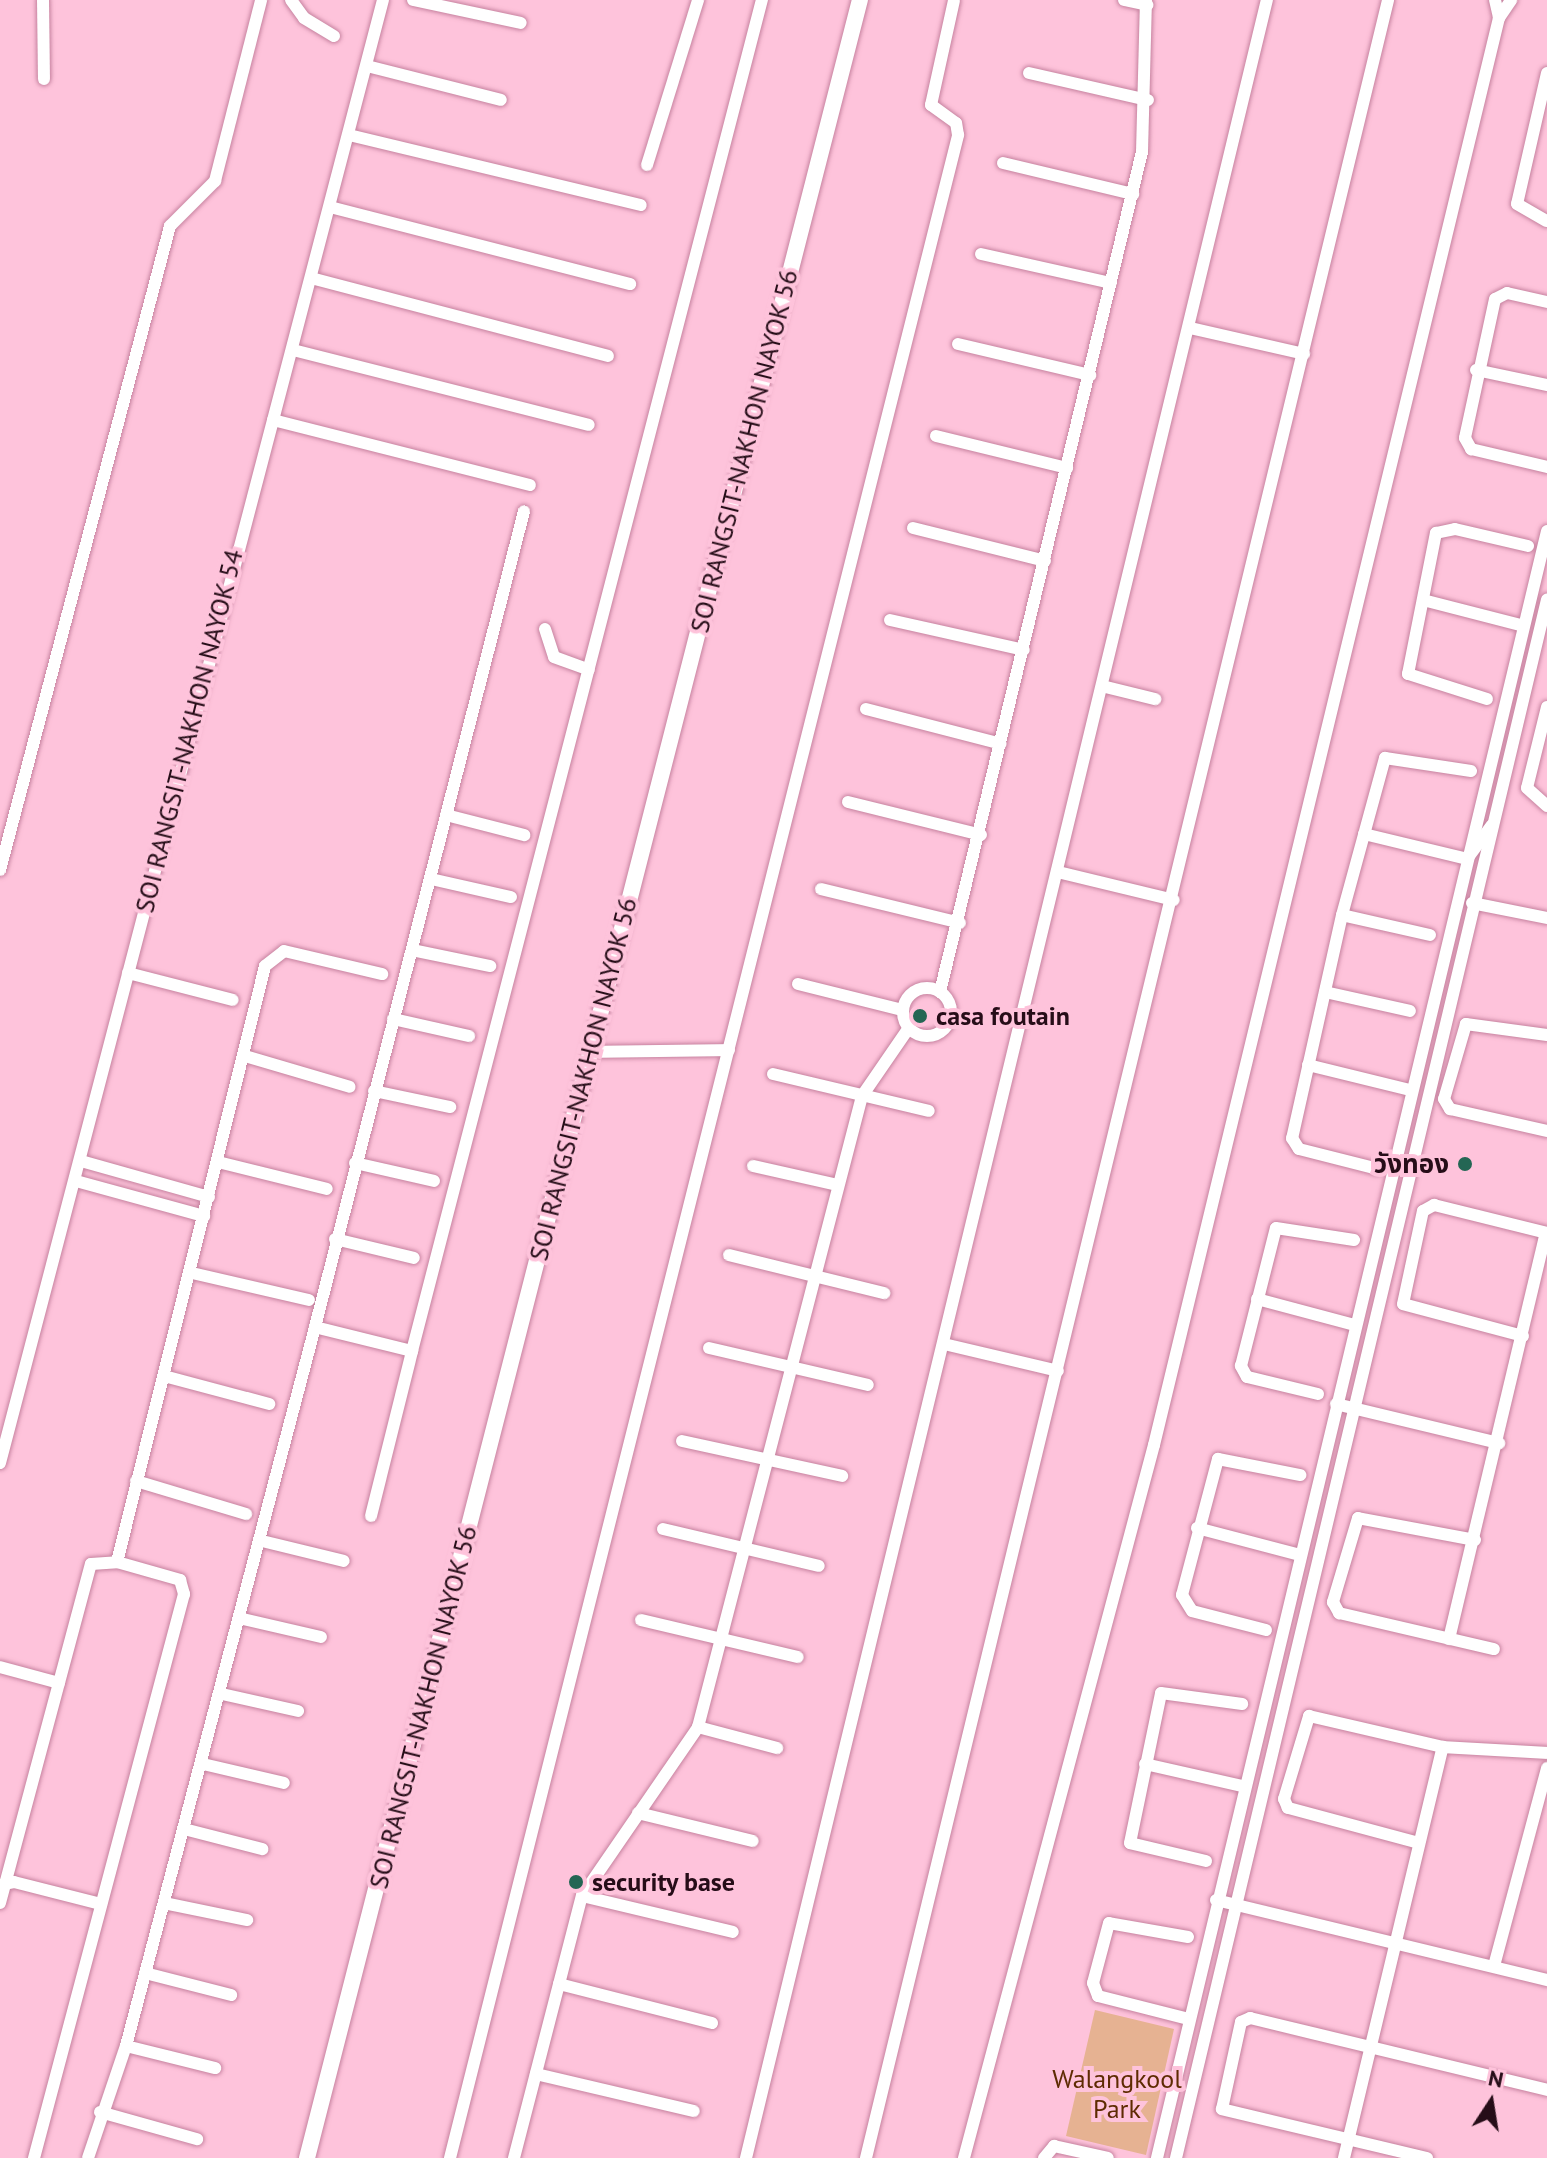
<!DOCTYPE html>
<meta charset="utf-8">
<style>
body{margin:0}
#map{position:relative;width:1547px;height:2158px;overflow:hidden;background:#fec3db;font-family:"PT Sans","Noto Sans Thai",sans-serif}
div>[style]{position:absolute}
.green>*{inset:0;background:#e6b292}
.roads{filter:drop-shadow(0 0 2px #c6829f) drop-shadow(0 0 2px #c6829f)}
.street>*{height:12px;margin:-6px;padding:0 6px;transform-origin:6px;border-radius:6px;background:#fff}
.street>.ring{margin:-6px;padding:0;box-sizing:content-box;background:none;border:12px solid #fff;border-radius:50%}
.secondary>*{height:16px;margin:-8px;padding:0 8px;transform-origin:8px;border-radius:8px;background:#fff}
.dots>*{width:22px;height:22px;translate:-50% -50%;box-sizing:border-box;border:4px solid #fec3db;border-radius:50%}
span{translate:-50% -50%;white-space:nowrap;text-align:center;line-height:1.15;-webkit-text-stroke:8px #fec3db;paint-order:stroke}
.street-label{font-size:26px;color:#260d18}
.poi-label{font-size:26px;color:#260d18;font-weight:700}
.left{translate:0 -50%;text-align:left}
.right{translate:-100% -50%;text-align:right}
.park-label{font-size:26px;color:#5e2b02}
.north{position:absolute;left:1451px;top:2062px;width:80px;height:80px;-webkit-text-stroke:6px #fec3db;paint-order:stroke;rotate:12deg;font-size:22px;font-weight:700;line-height:32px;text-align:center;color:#260d18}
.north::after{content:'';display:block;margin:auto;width:28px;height:36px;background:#260d18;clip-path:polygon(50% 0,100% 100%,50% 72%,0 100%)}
</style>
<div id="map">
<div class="green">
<i style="clip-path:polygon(1095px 2010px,1174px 2029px,1146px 2155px,1066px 2136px)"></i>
</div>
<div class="roads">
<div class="street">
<i style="left:43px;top:0;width:79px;rotate:89.3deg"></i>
<i style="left:291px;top:0;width:22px;rotate:54deg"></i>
<i style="left:304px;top:18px;width:35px;rotate:31deg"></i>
<i style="left:413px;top:0;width:110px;rotate:12deg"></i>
<i style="left:1124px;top:0;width:24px;rotate:12deg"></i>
<i style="left:1495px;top:0;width:18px;rotate:77deg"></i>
<i style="left:367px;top:66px;width:138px;rotate:14.2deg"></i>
<i style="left:1029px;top:73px;width:122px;rotate:12.8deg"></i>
<i style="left:1547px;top:73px;width:134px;rotate:102.9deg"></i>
<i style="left:1517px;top:204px;width:34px;rotate:30deg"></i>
<i style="left:349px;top:135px;width:300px;rotate:13.5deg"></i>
<i style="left:1003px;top:163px;width:134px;rotate:13.4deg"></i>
<i style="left:647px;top:165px;width:173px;rotate:-72.8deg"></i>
<i style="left:330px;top:207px;width:310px;rotate:14.4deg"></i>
<i style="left:981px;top:254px;width:133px;rotate:12.6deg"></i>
<i style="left:311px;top:278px;width:307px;rotate:14.7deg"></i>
<i style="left:1547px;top:302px;width:41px;rotate:-167.3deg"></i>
<i style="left:1507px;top:293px;width:13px;rotate:153deg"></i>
<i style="left:1495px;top:299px;width:142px;rotate:102.2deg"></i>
<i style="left:1465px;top:438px;width:13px;rotate:61deg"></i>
<i style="left:1471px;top:449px;width:78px;rotate:13.3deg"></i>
<i style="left:1190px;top:328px;width:117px;rotate:12.8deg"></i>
<i style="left:958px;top:344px;width:136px;rotate:13.2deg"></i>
<i style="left:293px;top:350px;width:305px;rotate:14.2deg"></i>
<i style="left:1476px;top:370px;width:73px;rotate:11.9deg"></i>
<i style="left:273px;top:420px;width:265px;rotate:14.2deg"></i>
<i style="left:936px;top:436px;width:135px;rotate:13.7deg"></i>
<i style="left:913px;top:528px;width:136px;rotate:14deg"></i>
<i style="left:1423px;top:600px;width:104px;rotate:14.4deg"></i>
<i style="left:890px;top:620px;width:137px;rotate:12.6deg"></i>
<i style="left:545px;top:629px;width:29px;rotate:72deg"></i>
<i style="left:554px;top:657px;width:37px;rotate:20deg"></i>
<i style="left:1102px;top:686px;width:55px;rotate:13.8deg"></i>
<i style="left:1487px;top:699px;width:83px;rotate:-162.4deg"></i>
<i style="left:1408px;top:674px;width:144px;rotate:-78.8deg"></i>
<i style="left:1436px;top:533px;width:19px;rotate:-12deg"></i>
<i style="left:1455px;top:529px;width:75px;rotate:13.1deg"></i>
<i style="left:1547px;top:707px;width:83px;rotate:103.9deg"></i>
<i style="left:1527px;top:788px;width:27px;rotate:42deg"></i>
<i style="left:866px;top:709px;width:139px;rotate:14.5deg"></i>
<i style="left:848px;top:802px;width:137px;rotate:13.9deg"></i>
<i style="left:446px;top:815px;width:81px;rotate:14.4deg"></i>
<i style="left:1364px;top:834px;width:106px;rotate:13.6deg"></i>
<i style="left:1467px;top:859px;width:42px;rotate:-53.7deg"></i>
<i style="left:0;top:870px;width:666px;rotate:-75.21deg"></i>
<i style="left:170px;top:226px;width:64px;rotate:-45deg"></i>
<i style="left:215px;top:181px;width:187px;rotate:-75.7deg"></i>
<i style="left:1058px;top:872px;width:119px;rotate:13.6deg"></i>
<i style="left:431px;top:879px;width:82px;rotate:12.7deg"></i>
<i style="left:821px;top:889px;width:143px;rotate:13.7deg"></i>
<i style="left:1472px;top:903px;width:76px;rotate:11.3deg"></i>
<i style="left:1342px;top:915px;width:229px;rotate:102.6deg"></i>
<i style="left:1292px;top:1138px;width:13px;rotate:58deg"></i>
<i style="left:1299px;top:1149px;width:81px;rotate:14.2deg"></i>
<i style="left:1430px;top:935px;width:90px;rotate:-167.2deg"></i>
<i style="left:1342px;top:915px;width:163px;rotate:-74.7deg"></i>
<i style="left:1385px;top:758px;width:87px;rotate:8.6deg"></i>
<i style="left:412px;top:950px;width:80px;rotate:11.6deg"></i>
<i style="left:128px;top:973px;width:108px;rotate:14.4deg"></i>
<i style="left:798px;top:984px;width:107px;rotate:14deg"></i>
<i class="ring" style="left:903px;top:988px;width:36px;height:36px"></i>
<i style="left:940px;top:992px;width:864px;rotate:-76.48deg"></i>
<i style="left:1142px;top:152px;width:152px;rotate:-88.5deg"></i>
<i style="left:1325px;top:992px;width:87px;rotate:12.6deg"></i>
<i style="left:393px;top:1019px;width:78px;rotate:12.6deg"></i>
<i style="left:1547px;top:1035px;width:82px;rotate:-172.3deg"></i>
<i style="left:1466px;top:1024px;width:78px;rotate:106.3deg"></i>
<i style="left:1444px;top:1099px;width:12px;rotate:59deg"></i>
<i style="left:1450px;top:1109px;width:99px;rotate:12.8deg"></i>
<i style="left:589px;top:1052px;width:140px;rotate:-0.8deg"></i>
<i style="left:245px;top:1056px;width:109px;rotate:16.4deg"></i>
<i style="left:1308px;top:1065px;width:105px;rotate:13.8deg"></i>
<i style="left:773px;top:1074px;width:160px;rotate:13.3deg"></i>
<i style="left:374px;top:1091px;width:78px;rotate:11.9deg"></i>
<i style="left:81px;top:1161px;width:133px;rotate:15.7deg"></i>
<i style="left:218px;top:1162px;width:112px;rotate:13.9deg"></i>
<i style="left:355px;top:1163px;width:81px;rotate:12.8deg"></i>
<i style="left:753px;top:1166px;width:87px;rotate:12.6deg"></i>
<i style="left:76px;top:1181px;width:133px;rotate:15.3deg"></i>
<i style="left:335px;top:1239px;width:81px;rotate:13.5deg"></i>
<i style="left:729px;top:1255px;width:160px;rotate:13.8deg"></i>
<i style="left:192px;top:1273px;width:120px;rotate:13deg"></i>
<i style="left:1257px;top:1299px;width:101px;rotate:14.9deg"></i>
<i style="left:315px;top:1327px;width:842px;rotate:-75.63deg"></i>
<i style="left:1523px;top:1336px;width:124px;rotate:-165.1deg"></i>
<i style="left:1403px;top:1304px;width:95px;rotate:-77.9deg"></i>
<i style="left:1423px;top:1211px;width:13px;rotate:-29deg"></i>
<i style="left:1434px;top:1205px;width:116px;rotate:13.9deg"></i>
<i style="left:944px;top:1344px;width:117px;rotate:13.3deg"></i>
<i style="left:709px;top:1348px;width:163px;rotate:13.1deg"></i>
<i style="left:164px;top:1376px;width:109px;rotate:14.9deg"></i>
<i style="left:1318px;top:1394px;width:73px;rotate:-166.5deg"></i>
<i style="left:1247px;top:1377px;width:13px;rotate:-119deg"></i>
<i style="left:1241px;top:1366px;width:142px;rotate:-75.8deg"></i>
<i style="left:1276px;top:1228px;width:79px;rotate:8.7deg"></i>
<i style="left:1336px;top:1404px;width:168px;rotate:13.5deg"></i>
<i style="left:682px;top:1441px;width:164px;rotate:12.3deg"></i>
<i style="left:0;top:1463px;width:1512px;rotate:-75.33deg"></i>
<i style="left:136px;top:1481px;width:115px;rotate:16.7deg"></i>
<i style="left:371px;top:1516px;width:170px;rotate:-76deg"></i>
<i style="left:1197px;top:1528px;width:106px;rotate:14.7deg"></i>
<i style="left:663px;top:1529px;width:160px;rotate:13.3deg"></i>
<i style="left:1475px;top:1540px;width:119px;rotate:-169.4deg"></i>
<i style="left:1358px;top:1518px;width:88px;rotate:106.6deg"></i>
<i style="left:1333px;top:1602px;width:13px;rotate:61deg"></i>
<i style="left:1339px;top:1613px;width:159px;rotate:13.1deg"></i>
<i style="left:262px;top:1541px;width:84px;rotate:13.7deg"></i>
<i style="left:117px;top:1562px;width:614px;rotate:-76.05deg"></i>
<i style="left:265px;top:966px;width:24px;rotate:-38deg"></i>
<i style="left:284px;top:951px;width:101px;rotate:13.2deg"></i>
<i style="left:243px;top:1619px;width:80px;rotate:13deg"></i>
<i style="left:641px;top:1620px;width:161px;rotate:13.3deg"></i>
<i style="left:1266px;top:1630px;width:76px;rotate:-165.6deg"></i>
<i style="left:1192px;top:1611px;width:19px;rotate:-122deg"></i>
<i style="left:1182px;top:1595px;width:141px;rotate:-75.2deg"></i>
<i style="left:1218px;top:1459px;width:84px;rotate:11deg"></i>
<i style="left:1449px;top:1639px;width:417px;rotate:-76.6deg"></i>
<i style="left:0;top:1667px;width:61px;rotate:15.2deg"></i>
<i style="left:222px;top:1694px;width:78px;rotate:12.6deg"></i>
<i style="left:698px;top:1727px;width:82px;rotate:14.9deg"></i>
<i style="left:203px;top:1764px;width:83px;rotate:13.2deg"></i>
<i style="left:1145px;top:1764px;width:99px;rotate:12.8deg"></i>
<i style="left:638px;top:1813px;width:118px;rotate:13.7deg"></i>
<i style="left:184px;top:1829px;width:81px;rotate:14.4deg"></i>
<i style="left:1419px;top:1843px;width:136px;rotate:-165deg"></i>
<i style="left:1288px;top:1808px;width:10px;rotate:-114deg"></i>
<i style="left:1284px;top:1799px;width:87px;rotate:-73.2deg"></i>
<i style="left:1309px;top:1716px;width:138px;rotate:13deg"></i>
<i style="left:1443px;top:1747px;width:104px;rotate:3.3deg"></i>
<i style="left:1206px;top:1861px;width:78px;rotate:-166.7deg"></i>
<i style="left:1130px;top:1843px;width:153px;rotate:-78.3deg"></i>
<i style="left:1161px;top:1693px;width:82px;rotate:7.7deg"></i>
<i style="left:0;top:1885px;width:14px;rotate:-12deg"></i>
<i style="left:14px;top:1882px;width:90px;rotate:14.2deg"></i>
<i style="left:582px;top:1896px;width:155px;rotate:13.4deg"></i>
<i style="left:1216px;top:1900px;width:341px;rotate:13.6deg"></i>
<i style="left:0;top:1903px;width:351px;rotate:-75deg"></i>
<i style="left:91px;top:1564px;width:26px;rotate:-4deg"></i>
<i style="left:117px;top:1562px;width:66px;rotate:15.9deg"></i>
<i style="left:180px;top:1580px;width:15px;rotate:74deg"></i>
<i style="left:184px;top:1594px;width:584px;rotate:104.89deg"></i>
<i style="left:164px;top:1903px;width:85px;rotate:11.6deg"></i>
<i style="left:1188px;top:1937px;width:80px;rotate:-170deg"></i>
<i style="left:1109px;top:1923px;width:62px;rotate:104.9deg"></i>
<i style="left:1093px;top:1983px;width:14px;rotate:69deg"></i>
<i style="left:1098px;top:1996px;width:94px;rotate:14.2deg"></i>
<i style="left:1494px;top:1966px;width:205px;rotate:-75deg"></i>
<i style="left:145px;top:1973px;width:89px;rotate:14.3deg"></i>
<i style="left:559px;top:1984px;width:158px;rotate:14.3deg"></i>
<i style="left:126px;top:2046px;width:92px;rotate:13.9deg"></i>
<i style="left:536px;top:2074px;width:162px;rotate:13.2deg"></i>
<i style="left:100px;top:2112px;width:101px;rotate:15.6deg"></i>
<i style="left:88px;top:2158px;width:118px;rotate:-71.3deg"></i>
<i style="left:126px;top:2046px;width:743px;rotate:-75.27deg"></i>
<i style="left:315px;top:1327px;width:100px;rotate:13.9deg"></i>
<i style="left:412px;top:1351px;width:1396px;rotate:-75.48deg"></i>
<i style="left:450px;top:2158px;width:2086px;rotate:-75.9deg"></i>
<i style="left:958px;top:135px;width:12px;rotate:-99deg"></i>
<i style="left:956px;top:123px;width:31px;rotate:-144deg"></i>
<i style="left:931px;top:105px;width:107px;rotate:-77.6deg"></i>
<i style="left:514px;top:2158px;width:271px;rotate:-75.5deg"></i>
<i style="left:582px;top:1896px;width:205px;rotate:-55.5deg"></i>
<i style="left:698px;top:1727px;width:652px;rotate:-75.43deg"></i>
<i style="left:862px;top:1096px;width:81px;rotate:-55.5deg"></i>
<i style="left:746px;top:2158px;width:2220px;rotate:-76.43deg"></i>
<i style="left:866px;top:2158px;width:2220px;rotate:-76.4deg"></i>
<i style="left:964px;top:2158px;width:738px;rotate:-75.08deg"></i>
<i style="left:1154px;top:1445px;width:1468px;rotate:-76.41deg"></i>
<i style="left:1499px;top:18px;width:22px;rotate:-56deg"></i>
<i style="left:1044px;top:2158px;width:16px;rotate:-50deg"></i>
<i style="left:1054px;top:2146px;width:55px;rotate:12.5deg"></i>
<i style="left:1157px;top:2158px;width:1673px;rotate:-76.52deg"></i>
<i style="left:1176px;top:2158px;width:1602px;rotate:-76.61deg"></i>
<i style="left:1344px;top:2158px;width:423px;rotate:-76.5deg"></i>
<i style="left:1427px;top:2158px;width:211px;rotate:-166.6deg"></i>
<i style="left:1222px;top:2109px;width:89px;rotate:-77.7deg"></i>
<i style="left:1241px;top:2022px;width:10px;rotate:-24deg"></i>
<i style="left:1250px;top:2018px;width:306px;rotate:13.6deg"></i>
</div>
<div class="secondary">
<i style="left:307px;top:2158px;width:2228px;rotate:-75.63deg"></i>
</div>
</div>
<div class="dots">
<i style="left:920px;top:1016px;background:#246654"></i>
<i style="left:1465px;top:1164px;background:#246654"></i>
<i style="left:576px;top:1882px;background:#246654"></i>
</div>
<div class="street-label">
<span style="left:744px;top:451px;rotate:-76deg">SOI RANGSIT-NAKHON NAYOK 56</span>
<span style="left:189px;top:731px;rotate:-76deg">SOI RANGSIT-NAKHON NAYOK 54</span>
<span style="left:583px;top:1079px;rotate:-76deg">SOI RANGSIT-NAKHON NAYOK 56</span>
<span style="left:423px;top:1707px;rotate:-76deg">SOI RANGSIT-NAKHON NAYOK 56</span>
</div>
<div class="poi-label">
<span class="left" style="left:936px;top:1016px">casa foutain</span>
<span class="right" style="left:1449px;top:1164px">วังทอง</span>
<span class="left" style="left:592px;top:1882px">security base</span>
</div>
<div class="park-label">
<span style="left:1117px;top:2094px">Walangkool<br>Park</span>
</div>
<div class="north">N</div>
</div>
